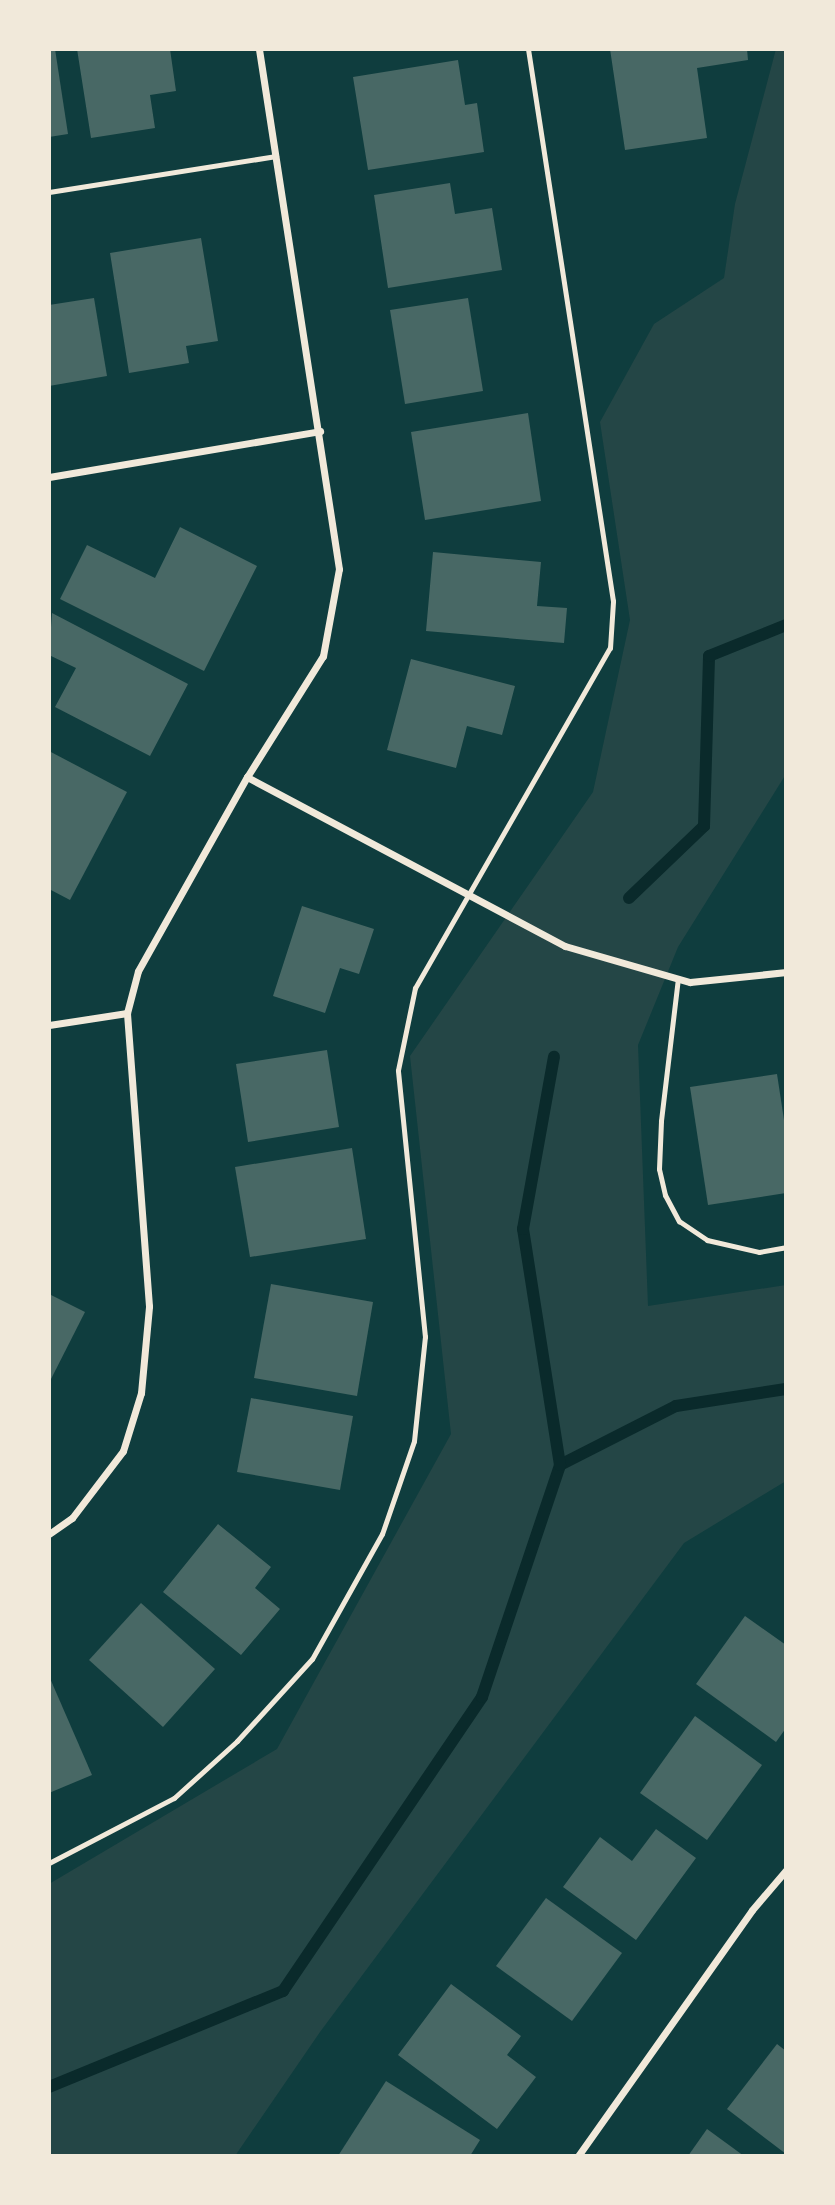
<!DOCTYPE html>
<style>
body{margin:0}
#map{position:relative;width:835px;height:2205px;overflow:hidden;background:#0f3d3e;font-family:"Varela Round",sans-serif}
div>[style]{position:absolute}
.green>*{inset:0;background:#244646}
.stream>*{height:12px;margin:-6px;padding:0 6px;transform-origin:6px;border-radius:6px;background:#0a2a2b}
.building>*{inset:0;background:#486865}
.service>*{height:5px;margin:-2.5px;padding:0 2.5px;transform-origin:2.5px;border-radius:2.5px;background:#f1e9da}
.minor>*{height:7px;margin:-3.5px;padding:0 3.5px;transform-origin:3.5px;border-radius:3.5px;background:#f1e9da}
span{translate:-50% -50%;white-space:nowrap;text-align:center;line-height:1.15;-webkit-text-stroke:5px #f1e9da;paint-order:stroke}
.frame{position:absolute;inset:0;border:51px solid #f1e9da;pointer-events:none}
</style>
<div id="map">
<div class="green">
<i style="clip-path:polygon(776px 49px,786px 49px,786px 774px,678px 947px,638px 1045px,648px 1306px,786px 1285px,786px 1481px,684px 1543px,320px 2032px,235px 2156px,49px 2156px,49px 1884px,277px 1749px,451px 1434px,410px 1056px,593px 792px,630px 620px,600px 422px,654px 324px,724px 278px,735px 204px)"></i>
</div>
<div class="stream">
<i style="left:629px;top:898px;width:104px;rotate:-43.8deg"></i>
<i style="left:704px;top:826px;width:170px;rotate:-88.3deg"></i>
<i style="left:709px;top:656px;width:83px;rotate:-21.9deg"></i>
<i style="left:560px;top:1465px;width:130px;rotate:-27deg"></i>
<i style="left:676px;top:1406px;width:111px;rotate:-8.8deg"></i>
<i style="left:49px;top:2087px;width:253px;rotate:-22.3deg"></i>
<i style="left:283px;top:1991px;width:355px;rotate:-55.9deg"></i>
<i style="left:482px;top:1697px;width:245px;rotate:-71.4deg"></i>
<i style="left:560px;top:1465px;width:239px;rotate:-98.9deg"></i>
<i style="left:523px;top:1229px;width:175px;rotate:-79.8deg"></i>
</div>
<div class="building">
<i style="clip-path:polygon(49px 49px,55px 49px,68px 134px,49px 137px)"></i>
<i style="clip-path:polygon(77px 49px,170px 49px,176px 91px,150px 95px,155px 128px,91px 138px)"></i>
<i style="clip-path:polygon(610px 49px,747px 49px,748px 60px,697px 68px,707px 138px,625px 150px)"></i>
<i style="clip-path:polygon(458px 60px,465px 105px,477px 103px,484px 152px,368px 170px,353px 77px)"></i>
<i style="clip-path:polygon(450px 183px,455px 214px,492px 208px,502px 270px,388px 288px,374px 195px)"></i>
<i style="clip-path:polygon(201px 238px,218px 341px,186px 346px,189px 363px,129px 373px,110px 253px)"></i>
<i style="clip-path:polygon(94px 298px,107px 376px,49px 386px,49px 305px)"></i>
<i style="clip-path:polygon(468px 298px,483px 391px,405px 404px,390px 310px)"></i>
<i style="clip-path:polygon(528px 413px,541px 501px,425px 520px,411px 432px)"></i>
<i style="clip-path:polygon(180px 527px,257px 566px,204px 671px,60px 599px,87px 545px,155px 578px)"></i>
<i style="clip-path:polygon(433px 552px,541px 562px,537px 606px,567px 608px,564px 643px,426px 631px)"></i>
<i style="clip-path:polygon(52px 613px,188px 684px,150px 756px,55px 707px,76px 668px,49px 655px)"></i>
<i style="clip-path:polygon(411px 659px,515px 686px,502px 735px,467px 726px,456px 768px,387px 750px)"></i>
<i style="clip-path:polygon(49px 751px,127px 792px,70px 900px,49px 889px)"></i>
<i style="clip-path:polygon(302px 906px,374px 929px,359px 974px,340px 968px,325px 1013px,273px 996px)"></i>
<i style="clip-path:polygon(327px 1050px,339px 1127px,248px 1142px,236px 1064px)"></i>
<i style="clip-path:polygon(777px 1074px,786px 1133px,786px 1193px,708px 1205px,690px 1087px)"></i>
<i style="clip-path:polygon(352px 1148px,366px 1239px,250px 1257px,235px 1167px)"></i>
<i style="clip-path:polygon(271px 1284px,373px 1302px,357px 1396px,254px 1378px)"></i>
<i style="clip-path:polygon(49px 1294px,85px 1312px,49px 1383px)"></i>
<i style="clip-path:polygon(251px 1398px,353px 1416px,340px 1490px,237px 1472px)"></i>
<i style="clip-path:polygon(218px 1524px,271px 1567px,255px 1588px,280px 1609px,241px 1655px,163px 1592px)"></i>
<i style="clip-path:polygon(141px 1603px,215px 1669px,163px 1727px,89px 1660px)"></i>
<i style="clip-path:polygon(745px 1616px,786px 1645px,786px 1728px,776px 1742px,696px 1684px)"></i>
<i style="clip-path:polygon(49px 1676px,92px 1775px,49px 1793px)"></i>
<i style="clip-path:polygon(695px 1716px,762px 1765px,707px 1840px,640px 1793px)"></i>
<i style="clip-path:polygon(656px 1829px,696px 1858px,636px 1940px,563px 1887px,600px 1837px,632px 1861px)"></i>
<i style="clip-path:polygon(546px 1898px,622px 1953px,572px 2021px,496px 1966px)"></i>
<i style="clip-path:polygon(451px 1984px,521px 2036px,507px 2055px,536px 2077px,497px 2129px,398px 2055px)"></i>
<i style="clip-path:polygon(777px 2044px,786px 2051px,786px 2154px,727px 2109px)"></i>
<i style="clip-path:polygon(386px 2081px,480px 2140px,470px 2156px,338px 2156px)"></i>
<i style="clip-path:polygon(707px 2129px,744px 2156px,688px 2156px)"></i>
</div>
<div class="service">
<i style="left:49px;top:192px;width:230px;rotate:-9deg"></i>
<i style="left:678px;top:978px;width:144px;rotate:96.8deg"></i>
<i style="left:661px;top:1121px;width:48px;rotate:92.4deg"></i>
<i style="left:659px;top:1169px;width:27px;rotate:77deg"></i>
<i style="left:665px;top:1195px;width:30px;rotate:62deg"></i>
<i style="left:679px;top:1221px;width:34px;rotate:34deg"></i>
<i style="left:707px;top:1240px;width:53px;rotate:13deg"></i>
<i style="left:759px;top:1252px;width:27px;rotate:-10deg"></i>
<i style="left:49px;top:1863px;width:141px;rotate:-27.5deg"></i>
<i style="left:174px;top:1798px;width:85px;rotate:-42.1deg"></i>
<i style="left:237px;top:1741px;width:111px;rotate:-47.6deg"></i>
<i style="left:312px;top:1659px;width:143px;rotate:-60.8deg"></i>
<i style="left:382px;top:1534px;width:98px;rotate:-71deg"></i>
<i style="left:414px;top:1441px;width:105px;rotate:-84deg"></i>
<i style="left:425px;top:1337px;width:268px;rotate:-95.8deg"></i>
<i style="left:398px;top:1070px;width:84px;rotate:-78.3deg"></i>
<i style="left:415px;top:988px;width:392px;rotate:-60.2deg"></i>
<i style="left:610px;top:648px;width:47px;rotate:-86.3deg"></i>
<i style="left:613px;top:601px;width:559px;rotate:-98.75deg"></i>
</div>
<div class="minor">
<i style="left:49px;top:477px;width:275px;rotate:-9.6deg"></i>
<i style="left:247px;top:777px;width:360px;rotate:28deg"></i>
<i style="left:565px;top:946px;width:130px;rotate:16.1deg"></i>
<i style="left:690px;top:982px;width:97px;rotate:-5.9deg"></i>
<i style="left:49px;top:1025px;width:79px;rotate:-8.7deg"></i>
<i style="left:49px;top:1534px;width:28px;rotate:-35deg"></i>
<i style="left:72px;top:1518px;width:84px;rotate:-52.7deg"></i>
<i style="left:123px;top:1451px;width:61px;rotate:-72.8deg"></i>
<i style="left:141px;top:1393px;width:87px;rotate:-84.7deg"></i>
<i style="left:149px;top:1306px;width:294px;rotate:-94.3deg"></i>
<i style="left:127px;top:1013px;width:43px;rotate:-75.3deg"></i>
<i style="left:138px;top:971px;width:223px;rotate:-60.7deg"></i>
<i style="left:247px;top:777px;width:143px;rotate:-57.9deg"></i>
<i style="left:323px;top:656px;width:88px;rotate:-79.6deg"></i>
<i style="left:339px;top:569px;width:526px;rotate:-98.75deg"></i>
<i style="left:578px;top:2156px;width:301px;rotate:-54.7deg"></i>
<i style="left:752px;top:1910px;width:52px;rotate:-49.6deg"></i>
</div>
<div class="frame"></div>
</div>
